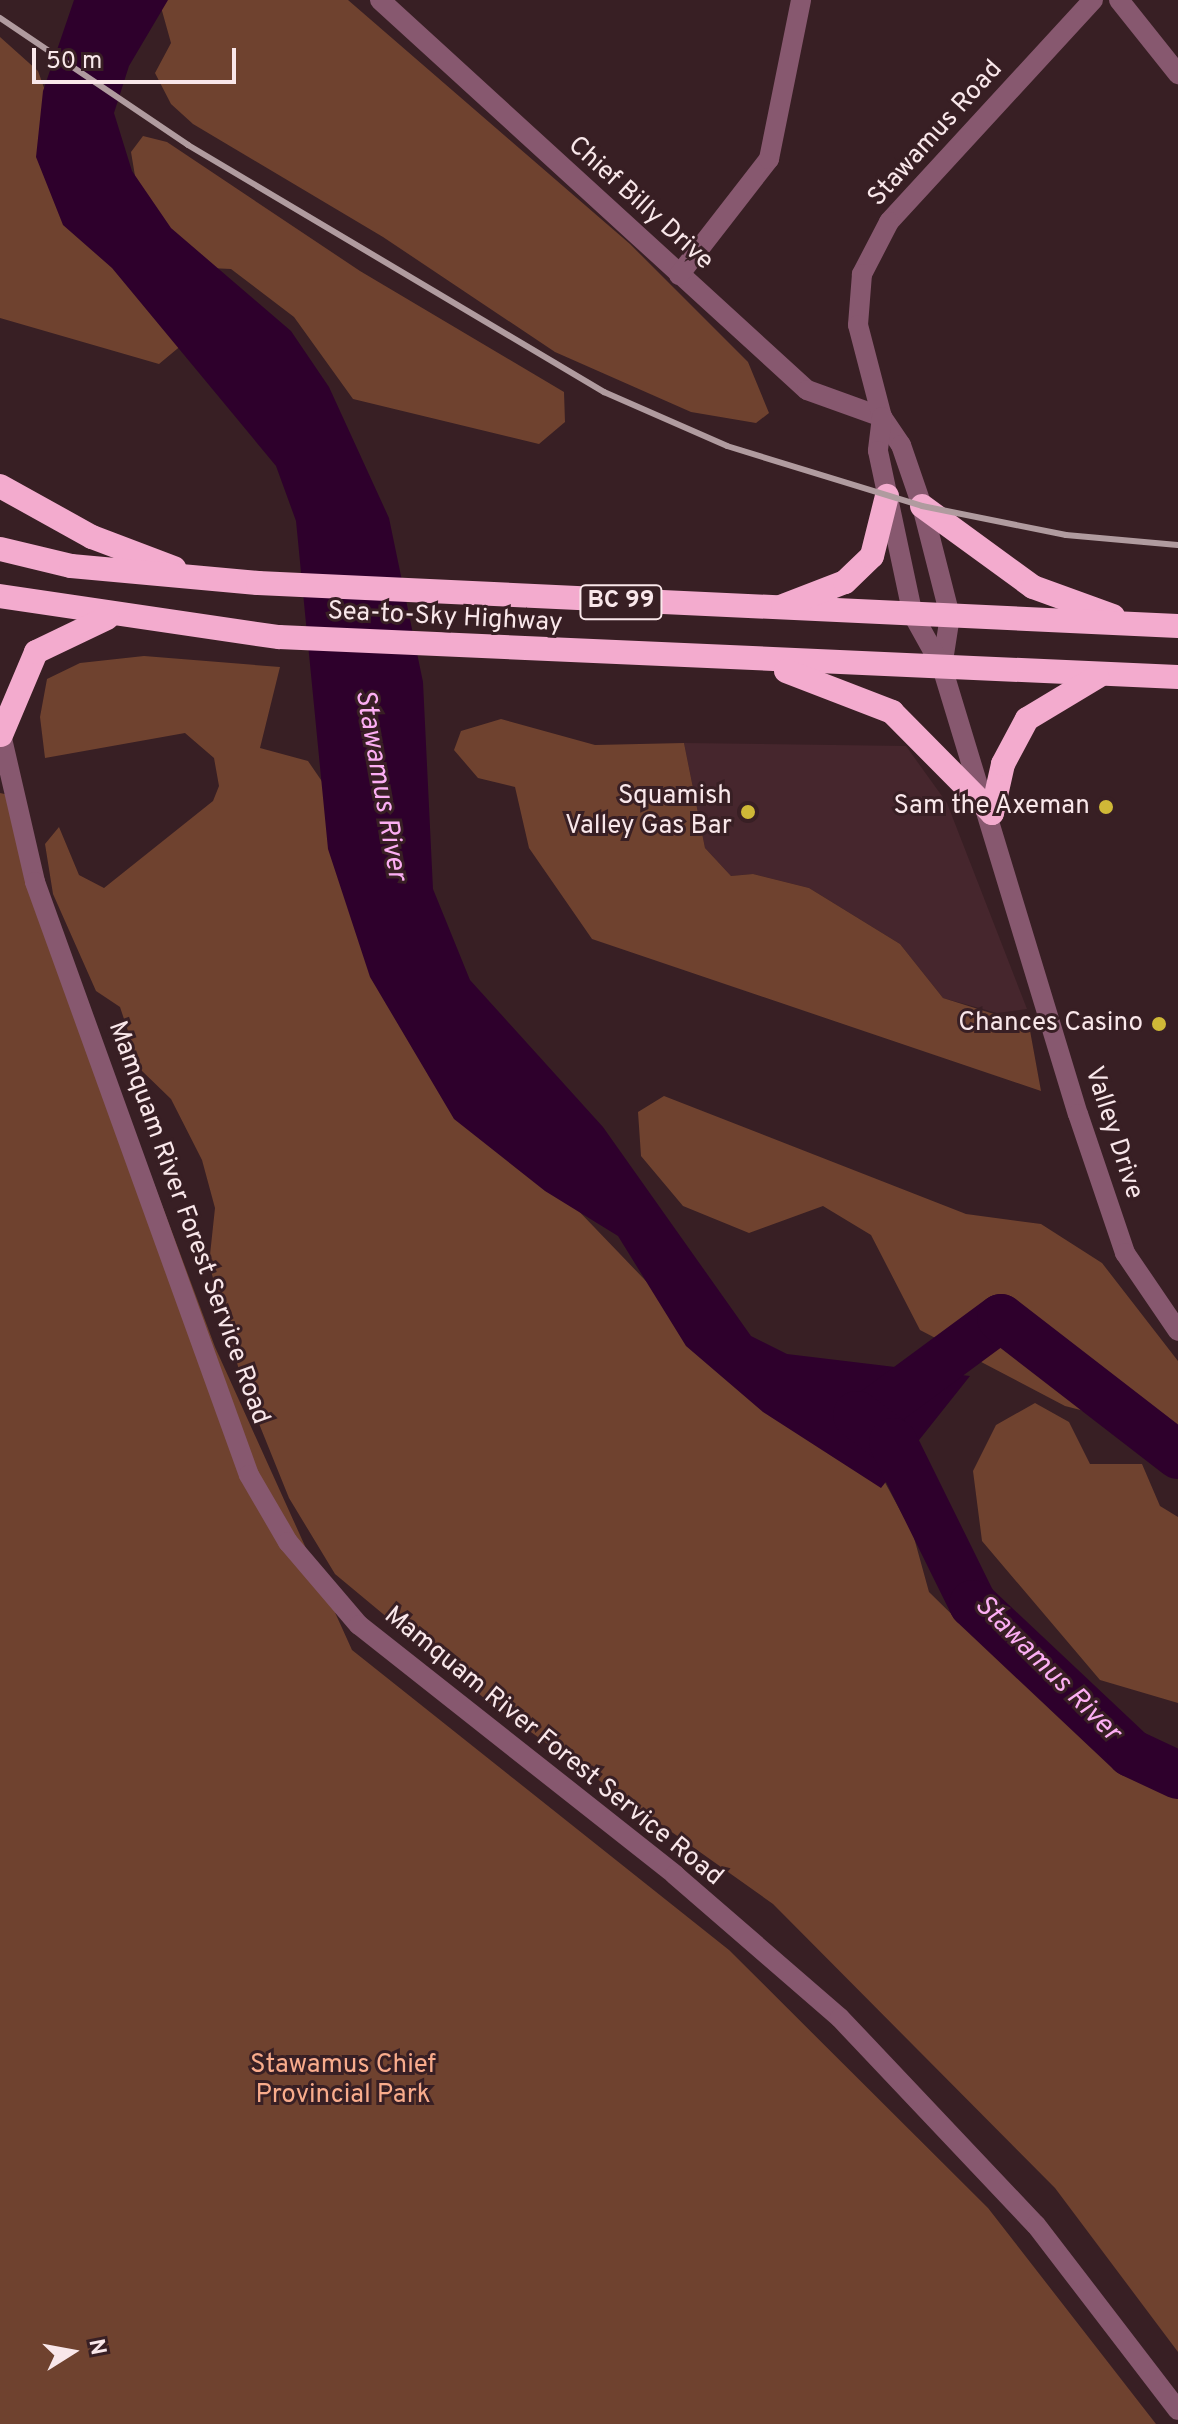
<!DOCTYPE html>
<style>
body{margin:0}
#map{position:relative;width:1178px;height:2424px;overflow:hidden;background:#381f24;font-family:Overpass,sans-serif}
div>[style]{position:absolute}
.built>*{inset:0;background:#46262d}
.green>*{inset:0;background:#6f422f}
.water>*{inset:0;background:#2e002c}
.river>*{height:48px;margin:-24px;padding:0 24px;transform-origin:24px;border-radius:24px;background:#2e002c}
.minor>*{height:20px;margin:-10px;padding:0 10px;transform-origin:10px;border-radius:10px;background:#87586f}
.highway>*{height:24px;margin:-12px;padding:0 12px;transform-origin:12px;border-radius:12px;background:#f3abce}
.rail>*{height:6px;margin:-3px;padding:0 3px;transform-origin:3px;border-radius:3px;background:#b09b9f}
.dots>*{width:22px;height:22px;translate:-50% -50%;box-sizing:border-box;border:4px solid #381f24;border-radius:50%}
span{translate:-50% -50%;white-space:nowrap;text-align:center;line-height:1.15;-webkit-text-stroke:6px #381f24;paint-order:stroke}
.shield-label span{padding:2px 6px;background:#381f24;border:2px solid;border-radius:6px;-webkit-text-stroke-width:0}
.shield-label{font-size:24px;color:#f9e7ea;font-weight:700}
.street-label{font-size:26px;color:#f9e7ea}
.poi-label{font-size:26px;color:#f9e7ea}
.right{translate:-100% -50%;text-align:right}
.park-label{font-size:26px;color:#f9ac8c}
.water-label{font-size:28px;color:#fcaef3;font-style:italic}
.north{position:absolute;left:32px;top:2312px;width:80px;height:80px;-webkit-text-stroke:6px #381f24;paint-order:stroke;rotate:79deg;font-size:22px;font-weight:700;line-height:32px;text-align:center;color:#f9e7ea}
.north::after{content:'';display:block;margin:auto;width:28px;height:36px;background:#f9e7ea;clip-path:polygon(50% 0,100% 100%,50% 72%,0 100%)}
.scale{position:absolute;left:32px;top:48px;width:204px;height:36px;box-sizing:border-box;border:4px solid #f9e7ea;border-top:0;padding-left:10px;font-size:24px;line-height:28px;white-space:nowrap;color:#f9e7ea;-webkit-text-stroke:6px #381f24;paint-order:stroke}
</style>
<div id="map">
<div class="built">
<i style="clip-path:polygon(684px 743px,906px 746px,947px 803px,1027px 1009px,997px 1013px,943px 998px,900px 944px,809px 888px,753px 874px,731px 876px,705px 848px)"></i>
</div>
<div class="green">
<i style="clip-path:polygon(159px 0,348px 0,630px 244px,748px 362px,769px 413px,756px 423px,691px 412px,555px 352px,383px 237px,193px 124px,171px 104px,155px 73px,171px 43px)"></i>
<i style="clip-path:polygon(0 37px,38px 71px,53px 113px,183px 344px,159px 364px,0 318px)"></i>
<i style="clip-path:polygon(143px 136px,167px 142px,360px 271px,564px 392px,565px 422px,539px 444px,353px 399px,294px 317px,231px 269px,189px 267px,139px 200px,131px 152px)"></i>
<i style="clip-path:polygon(144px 656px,280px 667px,260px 748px,308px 761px,330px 793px,546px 1177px,718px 1356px,876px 1466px,913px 1534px,929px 1592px,985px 1647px,1178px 1778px,1178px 2352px,1055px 2188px,773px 1904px,490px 1703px,335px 1574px,289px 1498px,243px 1384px,209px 1264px,215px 1208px,202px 1160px,171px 1099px,141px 1070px,120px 1007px,96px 991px,53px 894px,45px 844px,59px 827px,79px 875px,104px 888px,213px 801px,219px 786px,214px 758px,185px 733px,45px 758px,40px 717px,47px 679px,80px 663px)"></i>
<i style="clip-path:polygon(501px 719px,595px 745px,684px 743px,705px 848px,731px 876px,753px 874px,809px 888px,900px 944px,943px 998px,1029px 1025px,1041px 1091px,592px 939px,529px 848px,515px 787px,478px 778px,454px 750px,461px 731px)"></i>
<i style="clip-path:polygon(0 793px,9px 795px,215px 1347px,352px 1650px,729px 1950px,988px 2208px,1156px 2424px,0 2424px)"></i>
<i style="clip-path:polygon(664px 1096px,966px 1214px,1041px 1224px,1102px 1263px,1178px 1361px,1178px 1455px,1135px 1424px,1065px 1406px,920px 1330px,871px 1235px,823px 1206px,749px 1233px,683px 1206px,641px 1156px,638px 1112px)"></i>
<i style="clip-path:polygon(1035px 1403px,1069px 1422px,1090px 1464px,1142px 1464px,1160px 1506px,1178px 1517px,1178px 1703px,1100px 1680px,982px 1541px,973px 1471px,996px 1425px)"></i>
</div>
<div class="water">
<i style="clip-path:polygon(74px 0,168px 0,129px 66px,114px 113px,132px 171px,171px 228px,291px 331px,329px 387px,389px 518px,423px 682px,433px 889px,470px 980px,603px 1127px,751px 1336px,787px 1354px,970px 1376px,881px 1488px,763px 1412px,686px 1346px,618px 1236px,545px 1191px,454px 1119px,370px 977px,328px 849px,296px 521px,276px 466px,112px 268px,63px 225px,36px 157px,43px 91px)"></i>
</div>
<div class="river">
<i style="left:876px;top:1410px;width:155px;rotate:-36.4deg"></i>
<i style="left:1001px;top:1318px;width:224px;rotate:37.7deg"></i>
<i style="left:857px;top:1415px;width:45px;rotate:36.9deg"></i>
<i style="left:893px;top:1442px;width:181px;rotate:63.7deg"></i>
<i style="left:973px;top:1604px;width:217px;rotate:43.3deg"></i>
<i style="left:1131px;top:1753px;width:52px;rotate:25.1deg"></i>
</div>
<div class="minor">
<i style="left:380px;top:0;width:578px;rotate:42.41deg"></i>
<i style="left:807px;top:390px;width:80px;rotate:19.8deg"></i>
<i style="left:1093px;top:0;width:301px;rotate:132.6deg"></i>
<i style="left:889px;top:222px;width:59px;rotate:117.4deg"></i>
<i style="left:862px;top:274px;width:51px;rotate:94.5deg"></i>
<i style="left:858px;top:325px;width:95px;rotate:75.4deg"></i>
<i style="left:882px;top:417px;width:34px;rotate:56deg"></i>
<i style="left:901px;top:445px;width:65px;rotate:71deg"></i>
<i style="left:922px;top:506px;width:114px;rotate:75.7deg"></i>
<i style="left:950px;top:616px;width:52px;rotate:98.9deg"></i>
<i style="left:942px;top:667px;width:467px;rotate:73.1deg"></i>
<i style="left:1078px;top:1114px;width:147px;rotate:71.3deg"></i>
<i style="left:1125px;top:1253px;width:94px;rotate:55.8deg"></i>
<i style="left:1119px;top:0;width:95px;rotate:51.4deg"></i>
<i style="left:679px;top:275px;width:147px;rotate:-52.2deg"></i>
<i style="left:769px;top:159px;width:162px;rotate:-78.6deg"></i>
<i style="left:882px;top:417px;width:34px;rotate:97deg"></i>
<i style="left:878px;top:451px;width:168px;rotate:78deg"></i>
<i style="left:913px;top:615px;width:60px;rotate:60.9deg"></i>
<i style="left:0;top:730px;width:156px;rotate:77deg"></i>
<i style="left:35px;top:882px;width:630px;rotate:70.16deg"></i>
<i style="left:249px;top:1475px;width:78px;rotate:59.8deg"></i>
<i style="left:288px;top:1542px;width:109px;rotate:49.5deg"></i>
<i style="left:359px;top:1625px;width:403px;rotate:38.3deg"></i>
<i style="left:675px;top:1875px;width:218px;rotate:40.9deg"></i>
<i style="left:840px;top:2018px;width:285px;rotate:46.6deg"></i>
<i style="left:1036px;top:2225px;width:233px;rotate:52.5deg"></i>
</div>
<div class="highway">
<i style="left:0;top:486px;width:105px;rotate:29deg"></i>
<i style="left:92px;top:537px;width:88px;rotate:20.7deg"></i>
<i style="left:922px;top:506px;width:137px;rotate:36.1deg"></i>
<i style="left:1033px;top:587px;width:85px;rotate:19.9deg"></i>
<i style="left:0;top:549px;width:73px;rotate:13.5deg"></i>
<i style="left:71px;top:566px;width:188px;rotate:5.2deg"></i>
<i style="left:258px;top:583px;width:921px;rotate:2.68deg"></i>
<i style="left:0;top:596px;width:282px;rotate:8.4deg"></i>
<i style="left:279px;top:637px;width:900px;rotate:2.55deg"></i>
<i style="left:783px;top:606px;width:66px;rotate:-21.2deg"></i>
<i style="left:845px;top:582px;width:37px;rotate:-44deg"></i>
<i style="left:872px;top:556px;width:62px;rotate:-76deg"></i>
<i style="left:786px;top:671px;width:114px;rotate:21.1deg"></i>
<i style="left:892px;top:712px;width:142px;rotate:45.3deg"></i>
<i style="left:1px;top:735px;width:90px;rotate:-67.1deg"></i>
<i style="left:36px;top:652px;width:79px;rotate:-25.6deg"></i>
<i style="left:992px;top:813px;width:50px;rotate:-77.3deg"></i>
<i style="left:1003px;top:764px;width:51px;rotate:-61.9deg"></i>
<i style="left:1027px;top:719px;width:82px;rotate:-31deg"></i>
</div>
<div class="rail">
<i style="left:0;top:18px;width:227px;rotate:34deg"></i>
<i style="left:188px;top:145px;width:484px;rotate:30.7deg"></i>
<i style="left:604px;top:392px;width:134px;rotate:23.7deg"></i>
<i style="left:727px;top:446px;width:204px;rotate:17.1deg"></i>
<i style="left:922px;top:506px;width:147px;rotate:11.4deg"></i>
<i style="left:1066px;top:535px;width:112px;rotate:5.1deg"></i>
</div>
<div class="dots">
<i style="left:1106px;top:807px;background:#cfb837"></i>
<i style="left:748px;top:812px;background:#cfb837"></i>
<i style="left:1159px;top:1024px;background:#cfb837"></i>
</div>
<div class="shield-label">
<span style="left:621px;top:602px">BC 99</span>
</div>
<div class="street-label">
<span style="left:936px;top:134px;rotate:-48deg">Stawamus Road</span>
<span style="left:640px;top:204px;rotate:42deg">Chief Billy Drive</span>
<span style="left:445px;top:618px;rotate:3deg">Sea-to-Sky Highway</span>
<span style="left:1113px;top:1133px;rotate:72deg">Valley Drive</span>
<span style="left:188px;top:1223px;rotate:70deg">Mamquam River Forest Service Road</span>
<span style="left:553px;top:1747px;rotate:39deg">Mamquam River Forest Service Road</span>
</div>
<div class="poi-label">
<span class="right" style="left:732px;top:812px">Squamish<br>Valley Gas Bar</span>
<span class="right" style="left:1090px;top:807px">Sam the Axeman</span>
<span class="right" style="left:1143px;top:1024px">Chances Casino</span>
</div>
<div class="park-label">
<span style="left:343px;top:2081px">Stawamus Chief<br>Provincial Park</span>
</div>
<div class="water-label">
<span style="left:380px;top:785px;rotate:80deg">Stawamus River</span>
<span style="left:1047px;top:1669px;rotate:45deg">Stawamus River</span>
</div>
<div class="north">N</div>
<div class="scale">50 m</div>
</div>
